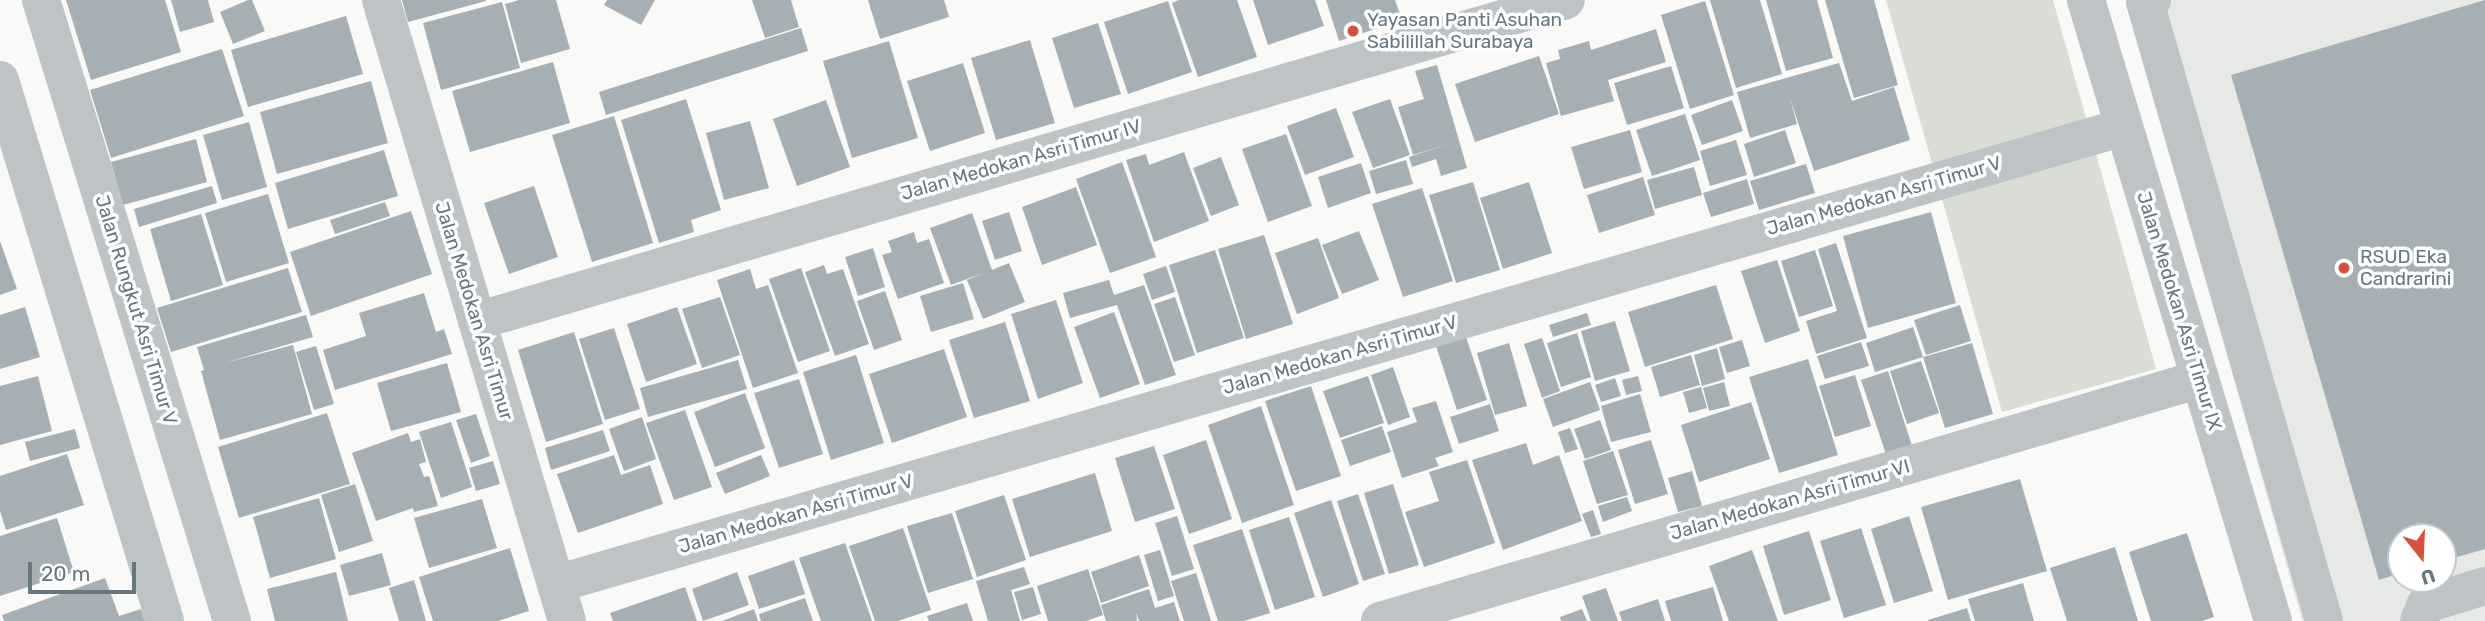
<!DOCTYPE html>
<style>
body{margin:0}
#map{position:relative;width:2485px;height:621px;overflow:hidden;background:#f9f9f7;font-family:Rubik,sans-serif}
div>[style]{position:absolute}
.built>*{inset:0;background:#e7e9e7}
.green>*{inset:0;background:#d9ddd6}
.building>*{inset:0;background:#a6afb3}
.minor>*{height:38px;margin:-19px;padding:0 19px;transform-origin:19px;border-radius:19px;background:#bec3c6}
.dots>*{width:19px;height:19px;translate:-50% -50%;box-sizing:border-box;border:4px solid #fff;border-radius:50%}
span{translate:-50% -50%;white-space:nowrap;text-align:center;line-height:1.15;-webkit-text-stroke:7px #fff;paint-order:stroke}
.poi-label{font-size:19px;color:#66777f}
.left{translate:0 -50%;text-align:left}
.street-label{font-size:19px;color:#66777f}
.north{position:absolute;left:2387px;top:523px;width:70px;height:70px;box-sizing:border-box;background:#fff;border:2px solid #c2c9cc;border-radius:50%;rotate:162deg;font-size:19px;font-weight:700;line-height:28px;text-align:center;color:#66777f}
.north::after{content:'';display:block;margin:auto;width:24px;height:32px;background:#d5513b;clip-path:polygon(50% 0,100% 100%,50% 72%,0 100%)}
.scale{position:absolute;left:28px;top:562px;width:108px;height:32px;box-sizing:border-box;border:4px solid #66777f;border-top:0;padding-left:9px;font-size:21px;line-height:24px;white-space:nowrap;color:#66777f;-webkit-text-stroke:5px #fff;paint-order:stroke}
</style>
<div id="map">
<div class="built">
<i style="clip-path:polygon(evenodd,2127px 0,2485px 0,2485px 621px,2302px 621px,2127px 0,2401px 537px,2443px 537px,2443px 579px,2401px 579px,2401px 537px)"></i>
</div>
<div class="green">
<i style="clip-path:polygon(1886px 0,2053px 0,2156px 369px,2002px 412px)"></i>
</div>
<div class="building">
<i style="clip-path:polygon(66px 0,165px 0,181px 52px,91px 80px)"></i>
<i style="clip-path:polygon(171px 0,208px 0,214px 22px,180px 32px)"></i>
<i style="clip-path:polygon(248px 0,252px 0,265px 31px,233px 44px,220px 12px)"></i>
<i style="clip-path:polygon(402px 0,486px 0,486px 1px,408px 22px)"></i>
<i style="clip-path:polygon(519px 0,556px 0,570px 49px,521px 63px,505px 4px)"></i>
<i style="clip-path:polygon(607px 0,655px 0,641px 25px,604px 5px)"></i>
<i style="clip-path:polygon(752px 0,791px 0,799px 27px,765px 38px)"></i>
<i style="clip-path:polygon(868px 0,944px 0,949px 17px,880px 39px)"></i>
<i style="clip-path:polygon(1179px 0,1237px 0,1257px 57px,1198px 77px,1172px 3px)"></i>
<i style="clip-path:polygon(1253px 0,1315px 0,1324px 26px,1268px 45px)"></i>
<i style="clip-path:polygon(1326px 0,1395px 0,1402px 20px,1339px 41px)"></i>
<i style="clip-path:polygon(1710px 0,1760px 0,1782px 74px,1736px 88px)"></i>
<i style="clip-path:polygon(1766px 0,1817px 0,1833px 58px,1786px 71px)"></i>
<i style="clip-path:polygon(1825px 0,1874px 0,1898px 85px,1854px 98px)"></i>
<i style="clip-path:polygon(2485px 0,2485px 549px,2443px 561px,2443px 537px,2401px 537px,2401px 573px,2379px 580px,2231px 75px)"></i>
<i style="clip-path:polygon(1168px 1px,1192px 72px,1128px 94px,1104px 22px)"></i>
<i style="clip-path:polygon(1705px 1px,1734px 95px,1690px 109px,1661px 15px)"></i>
<i style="clip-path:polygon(502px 2px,520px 68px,441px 90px,423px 23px)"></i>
<i style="clip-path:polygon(346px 16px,363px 74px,248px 107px,231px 50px)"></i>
<i style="clip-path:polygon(1098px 23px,1121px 94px,1074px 108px,1052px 38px)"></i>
<i style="clip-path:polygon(801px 28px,808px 51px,606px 115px,599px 92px)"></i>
<i style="clip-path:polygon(1656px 29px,1666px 62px,1608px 80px,1614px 101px,1561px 116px,1546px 63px,1560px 59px,1558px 50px,1589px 41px,1591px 50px)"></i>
<i style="clip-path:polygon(1030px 40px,1055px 123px,996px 140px,971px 58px)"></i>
<i style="clip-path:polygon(889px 41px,918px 138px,852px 158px,823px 61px)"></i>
<i style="clip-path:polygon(222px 49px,244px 116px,111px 158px,90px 90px)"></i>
<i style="clip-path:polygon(1539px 56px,1559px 114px,1475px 142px,1455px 84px)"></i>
<i style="clip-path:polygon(553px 62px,570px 123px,470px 152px,452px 91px)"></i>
<i style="clip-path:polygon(963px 63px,985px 133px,930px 151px,907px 81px)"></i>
<i style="clip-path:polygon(1839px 63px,1852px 101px,1894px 87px,1910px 140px,1814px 171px,1790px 98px,1797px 124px,1750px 138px,1737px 92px)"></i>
<i style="clip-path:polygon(1437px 65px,1467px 168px,1441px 176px,1436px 159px,1412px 167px,1409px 157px,1453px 142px,1413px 155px,1398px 107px,1424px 99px,1415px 71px)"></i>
<i style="clip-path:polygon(1671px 66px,1684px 108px,1627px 125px,1614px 83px)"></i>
<i style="clip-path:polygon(371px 81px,388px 143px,277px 174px,260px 112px)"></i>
<i style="clip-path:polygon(686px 99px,721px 210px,691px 220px,694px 232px,659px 243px,621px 120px)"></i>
<i style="clip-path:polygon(1390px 99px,1410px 155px,1373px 168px,1352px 112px)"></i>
<i style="clip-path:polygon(826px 100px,850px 167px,797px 186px,773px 119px)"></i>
<i style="clip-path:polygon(1732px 100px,1743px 131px,1702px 145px,1691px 115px)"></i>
<i style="clip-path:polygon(1336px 108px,1354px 157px,1305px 175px,1287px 126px)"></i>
<i style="clip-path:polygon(1685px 114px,1700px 160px,1652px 176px,1636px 130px)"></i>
<i style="clip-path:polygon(614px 116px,653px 243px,592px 262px,552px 135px)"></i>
<i style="clip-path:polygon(750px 121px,769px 188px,724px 200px,706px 133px)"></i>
<i style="clip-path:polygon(249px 122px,267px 187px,222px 200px,203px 135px)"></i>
<i style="clip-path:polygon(1630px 130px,1642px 172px,1584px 189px,1571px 147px)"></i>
<i style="clip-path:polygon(1785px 130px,1796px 163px,1754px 177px,1744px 144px)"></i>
<i style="clip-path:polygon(1286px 134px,1312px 206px,1268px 222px,1242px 149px)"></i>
<i style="clip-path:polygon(196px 139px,207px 182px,123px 205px,111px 162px)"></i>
<i style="clip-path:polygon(1736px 140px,1747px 175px,1710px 186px,1700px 151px)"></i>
<i style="clip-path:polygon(384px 150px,398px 196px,288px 229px,275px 183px)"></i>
<i style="clip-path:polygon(1184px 152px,1209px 221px,1154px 242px,1126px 160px,1146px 154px,1149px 165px)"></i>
<i style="clip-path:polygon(1221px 157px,1239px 205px,1211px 216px,1193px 168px)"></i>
<i style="clip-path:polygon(1406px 160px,1413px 184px,1376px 194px,1369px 171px)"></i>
<i style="clip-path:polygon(1122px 162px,1156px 257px,1110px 273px,1076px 179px)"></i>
<i style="clip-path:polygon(1361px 163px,1371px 193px,1328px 208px,1318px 177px)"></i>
<i style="clip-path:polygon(1806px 164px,1815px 193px,1759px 210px,1750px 181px)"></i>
<i style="clip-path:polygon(1694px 167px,1702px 195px,1655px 209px,1647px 180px)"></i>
<i style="clip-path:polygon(1643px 177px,1655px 215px,1599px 233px,1587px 195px)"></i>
<i style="clip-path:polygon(1747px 179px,1754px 204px,1711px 217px,1703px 193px)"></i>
<i style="clip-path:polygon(1473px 182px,1500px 270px,1456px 283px,1429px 195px)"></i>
<i style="clip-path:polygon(1529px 182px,1552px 253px,1503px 269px,1480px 198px)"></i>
<i style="clip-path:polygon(212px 186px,217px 203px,139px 227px,134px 209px)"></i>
<i style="clip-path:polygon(534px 186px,558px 257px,509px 274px,484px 203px)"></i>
<i style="clip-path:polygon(1076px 187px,1097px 245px,1042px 265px,1022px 207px)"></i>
<i style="clip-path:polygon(1422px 188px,1453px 281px,1403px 297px,1372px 204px)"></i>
<i style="clip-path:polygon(268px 194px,289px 263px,226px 282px,205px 213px)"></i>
<i style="clip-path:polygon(385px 202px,390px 216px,335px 234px,330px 220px)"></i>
<i style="clip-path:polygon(411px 211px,432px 274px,311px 316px,290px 252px)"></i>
<i style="clip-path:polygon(1009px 212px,1022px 251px,995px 260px,982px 221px)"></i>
<i style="clip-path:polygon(1931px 212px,1956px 303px,1868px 328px,1843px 236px)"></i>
<i style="clip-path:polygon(972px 213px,992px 270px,1009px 263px,1025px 302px,983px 319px,967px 280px,983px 273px,951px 285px,930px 228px)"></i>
<i style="clip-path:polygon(201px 214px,223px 285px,171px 301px,150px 229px)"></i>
<i style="clip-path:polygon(1359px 231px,1379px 280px,1342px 294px,1322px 245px)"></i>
<i style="clip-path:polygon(914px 232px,917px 243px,929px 239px,944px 283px,898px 299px,882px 255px,892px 252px,888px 241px)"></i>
<i style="clip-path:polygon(1264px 235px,1293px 324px,1246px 339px,1218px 249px)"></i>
<i style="clip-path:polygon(1318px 238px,1339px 298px,1297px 314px,1275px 253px)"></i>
<i style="clip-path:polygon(0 241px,17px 289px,0 295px)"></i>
<i style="clip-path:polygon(1836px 243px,1867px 338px,1816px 354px,1806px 321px,1837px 311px,1818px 249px)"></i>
<i style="clip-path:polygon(873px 248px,885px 287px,858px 296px,845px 257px)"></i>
<i style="clip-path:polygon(1215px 250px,1244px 338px,1197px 353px,1169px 265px)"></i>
<i style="clip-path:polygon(1815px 250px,1833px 306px,1799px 317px,1781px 261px)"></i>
<i style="clip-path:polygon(1777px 260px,1800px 331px,1765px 343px,1741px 271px)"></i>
<i style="clip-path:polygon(824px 265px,827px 274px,843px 269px,869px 344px,835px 356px,805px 272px)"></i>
<i style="clip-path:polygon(1166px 266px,1175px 292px,1152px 300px,1143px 274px)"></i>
<i style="clip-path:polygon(288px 268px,302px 312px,171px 352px,157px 308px)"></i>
<i style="clip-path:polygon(801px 268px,830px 351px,798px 362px,769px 279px)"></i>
<i style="clip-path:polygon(750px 269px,756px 289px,768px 285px,798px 373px,753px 388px,717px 280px)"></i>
<i style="clip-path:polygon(1109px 280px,1114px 295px,1144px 285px,1176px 375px,1145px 385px,1117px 305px,1070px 318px,1063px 293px)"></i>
<i style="clip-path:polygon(963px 283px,974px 319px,931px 332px,920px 296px)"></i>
<i style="clip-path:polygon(1716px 285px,1733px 339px,1645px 367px,1628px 312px)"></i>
<i style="clip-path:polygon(885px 291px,902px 340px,874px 350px,857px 301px)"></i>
<i style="clip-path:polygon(424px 293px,436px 332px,444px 329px,452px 354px,335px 390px,323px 350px,366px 336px,359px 313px)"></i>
<i style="clip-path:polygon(720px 297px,740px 355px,702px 368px,682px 309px)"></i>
<i style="clip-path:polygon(1175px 297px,1195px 355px,1174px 362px,1154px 304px)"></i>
<i style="clip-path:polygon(1056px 300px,1083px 383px,1038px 399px,1011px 314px)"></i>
<i style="clip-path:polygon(1960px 305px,1971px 341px,1926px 355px,1914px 320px)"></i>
<i style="clip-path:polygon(25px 307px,40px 357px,0 369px,0 315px)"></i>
<i style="clip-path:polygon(677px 307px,697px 364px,646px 382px,627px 324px)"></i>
<i style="clip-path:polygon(1114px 312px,1140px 384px,1100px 398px,1074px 327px)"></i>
<i style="clip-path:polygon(1587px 313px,1591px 325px,1553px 337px,1549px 325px)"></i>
<i style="clip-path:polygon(306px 315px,313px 337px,224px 363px,293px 345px,312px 414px,220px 440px,201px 371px,204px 370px,197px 347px)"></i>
<i style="clip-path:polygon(1615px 321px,1630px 371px,1595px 381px,1581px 331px)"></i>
<i style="clip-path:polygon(1005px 322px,1030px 401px,974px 418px,949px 340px)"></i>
<i style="clip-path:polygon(1913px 327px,1923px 357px,1875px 372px,1866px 343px)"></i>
<i style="clip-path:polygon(614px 328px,640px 409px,605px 420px,579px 339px)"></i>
<i style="clip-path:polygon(574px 332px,603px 424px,546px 442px,518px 350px)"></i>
<i style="clip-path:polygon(1577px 333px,1591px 377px,1561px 387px,1547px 343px)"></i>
<i style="clip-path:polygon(1465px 334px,1487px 400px,1457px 410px,1435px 343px)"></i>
<i style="clip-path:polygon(1542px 338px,1560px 391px,1542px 398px,1524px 344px)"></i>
<i style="clip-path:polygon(1742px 340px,1750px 366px,1727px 373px,1719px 347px)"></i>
<i style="clip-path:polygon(1861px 342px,1869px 366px,1825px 379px,1817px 356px)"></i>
<i style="clip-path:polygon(1509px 343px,1527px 406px,1495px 415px,1477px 353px)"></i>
<i style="clip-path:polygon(1972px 343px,1993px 414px,1945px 428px,1923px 357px)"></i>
<i style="clip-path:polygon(316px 346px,334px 404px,314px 410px,296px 352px)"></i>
<i style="clip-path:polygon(1717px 348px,1725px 379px,1702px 386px,1694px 355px)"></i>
<i style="clip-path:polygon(944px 349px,967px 417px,892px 443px,869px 374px)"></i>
<i style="clip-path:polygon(856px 355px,884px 443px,831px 460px,803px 372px)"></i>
<i style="clip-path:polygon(1691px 355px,1700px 385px,1660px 397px,1651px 367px)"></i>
<i style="clip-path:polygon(1808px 359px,1838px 455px,1779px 473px,1749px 377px)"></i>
<i style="clip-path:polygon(738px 360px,747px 389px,648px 417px,640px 388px)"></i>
<i style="clip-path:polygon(1921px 361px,1939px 413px,1907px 424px,1890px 371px)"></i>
<i style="clip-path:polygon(447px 363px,461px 412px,391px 431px,377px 383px)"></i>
<i style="clip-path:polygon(1393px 367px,1410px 417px,1388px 425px,1371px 375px)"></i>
<i style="clip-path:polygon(1888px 371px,1912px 446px,1886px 454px,1861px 380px)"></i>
<i style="clip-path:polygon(1855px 375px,1871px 426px,1835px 437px,1819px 386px)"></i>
<i style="clip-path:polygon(38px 376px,52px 431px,0 445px,0 386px)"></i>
<i style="clip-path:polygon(1368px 376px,1384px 423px,1340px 438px,1323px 391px)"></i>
<i style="clip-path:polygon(1638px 376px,1642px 391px,1626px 395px,1622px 380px)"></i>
<i style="clip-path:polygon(1615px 378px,1621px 396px,1601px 402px,1595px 385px)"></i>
<i style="clip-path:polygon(799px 379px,823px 454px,779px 468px,754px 393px)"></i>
<i style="clip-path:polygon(1590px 382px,1600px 410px,1553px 427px,1543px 399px)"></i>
<i style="clip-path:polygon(1724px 382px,1730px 406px,1709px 411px,1703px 388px)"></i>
<i style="clip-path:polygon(1311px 386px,1341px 476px,1296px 491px,1265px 401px)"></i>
<i style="clip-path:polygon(1701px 387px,1707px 408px,1689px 413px,1683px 392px)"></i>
<i style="clip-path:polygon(745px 393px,765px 448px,715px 467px,694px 412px)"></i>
<i style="clip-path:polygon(1640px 394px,1651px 432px,1611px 442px,1601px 406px)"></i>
<i style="clip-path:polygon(1436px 401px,1453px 452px,1435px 458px,1439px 466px,1402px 478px,1387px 432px,1417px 422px,1412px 408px)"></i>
<i style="clip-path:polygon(1751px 402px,1770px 459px,1699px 482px,1681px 425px)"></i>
<i style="clip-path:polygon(1490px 404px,1499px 431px,1459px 444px,1450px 417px)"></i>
<i style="clip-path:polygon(1261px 406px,1294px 505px,1242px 523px,1208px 425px)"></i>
<i style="clip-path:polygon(685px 410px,712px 487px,674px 500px,646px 423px)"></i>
<i style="clip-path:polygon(327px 413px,350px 484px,239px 518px,218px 447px)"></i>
<i style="clip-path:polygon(476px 414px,490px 456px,471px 463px,456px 420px)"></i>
<i style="clip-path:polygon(642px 417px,656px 459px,624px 471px,609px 429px)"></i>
<i style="clip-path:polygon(1600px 420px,1611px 450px,1585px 459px,1574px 429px)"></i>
<i style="clip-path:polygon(451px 422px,472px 487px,441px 498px,419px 432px)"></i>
<i style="clip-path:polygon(1382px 426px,1391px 452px,1350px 466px,1341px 440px)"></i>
<i style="clip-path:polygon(1570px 428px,1578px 449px,1565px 453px,1558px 432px)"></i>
<i style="clip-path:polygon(75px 429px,80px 448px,30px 461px,25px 442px)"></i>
<i style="clip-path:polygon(603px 430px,610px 451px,551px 470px,545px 448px)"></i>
<i style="clip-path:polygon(408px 433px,411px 442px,420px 439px,426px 462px,419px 464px,424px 477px,429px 476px,438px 506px,414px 512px,413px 508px,376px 521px,352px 453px)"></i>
<i style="clip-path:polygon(1206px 440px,1232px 519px,1189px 534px,1163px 455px)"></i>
<i style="clip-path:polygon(1651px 440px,1668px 494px,1635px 504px,1618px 450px)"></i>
<i style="clip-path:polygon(1526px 443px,1533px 465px,1559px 455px,1582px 521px,1503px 550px,1472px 460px)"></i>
<i style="clip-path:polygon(1154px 446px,1175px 509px,1135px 522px,1115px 458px)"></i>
<i style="clip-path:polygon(1613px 451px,1628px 495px,1597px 504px,1583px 461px)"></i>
<i style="clip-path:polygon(67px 454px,84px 505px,6px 530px,0 511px,0 476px)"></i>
<i style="clip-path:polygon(614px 455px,621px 475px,650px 465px,663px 504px,578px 533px,557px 474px)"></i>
<i style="clip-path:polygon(761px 455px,770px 476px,725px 494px,716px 473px)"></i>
<i style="clip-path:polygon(1467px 460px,1495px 543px,1424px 567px,1405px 512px,1439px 501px,1429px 472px)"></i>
<i style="clip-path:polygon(493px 461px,500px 484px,476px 491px,469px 468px)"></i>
<i style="clip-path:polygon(1692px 471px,1702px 506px,1678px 512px,1668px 478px)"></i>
<i style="clip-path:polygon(1095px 473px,1112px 531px,1030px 557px,1012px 499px)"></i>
<i style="clip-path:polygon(2020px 479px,2047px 571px,1948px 600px,1921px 507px)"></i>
<i style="clip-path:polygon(355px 484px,373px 541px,339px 552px,321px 495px)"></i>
<i style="clip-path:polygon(1393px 484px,1419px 565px,1389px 574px,1364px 493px)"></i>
<i style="clip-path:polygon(1358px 494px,1385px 574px,1363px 581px,1337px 501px)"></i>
<i style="clip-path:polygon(1004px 495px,1026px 560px,977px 577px,955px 511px)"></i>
<i style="clip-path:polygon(1627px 497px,1632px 511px,1603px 522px,1598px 506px)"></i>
<i style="clip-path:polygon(319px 498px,336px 559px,270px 578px,253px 517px)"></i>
<i style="clip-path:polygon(482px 499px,497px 548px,429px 568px,414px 518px)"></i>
<i style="clip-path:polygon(1331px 500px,1359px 584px,1323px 597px,1294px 513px)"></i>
<i style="clip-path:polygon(1593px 510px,1601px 534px,1591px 537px,1582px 514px)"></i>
<i style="clip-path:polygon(952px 513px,973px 579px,928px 593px,907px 526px)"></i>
<i style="clip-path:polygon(1177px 516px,1194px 569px,1172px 576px,1155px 523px)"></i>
<i style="clip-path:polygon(1909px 516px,1933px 591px,1894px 603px,1871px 529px)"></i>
<i style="clip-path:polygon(1289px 517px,1315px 597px,1275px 610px,1249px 530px)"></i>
<i style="clip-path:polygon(57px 518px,74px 572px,0 596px,0 536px)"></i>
<i style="clip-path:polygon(903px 528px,931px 610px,898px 621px,875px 621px,849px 546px)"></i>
<i style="clip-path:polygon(1861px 528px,1886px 605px,1844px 618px,1820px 541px)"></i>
<i style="clip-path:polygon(1242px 529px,1270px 613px,1244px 621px,1218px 621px,1193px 545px)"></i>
<i style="clip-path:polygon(1809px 531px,1831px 600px,1784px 615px,1763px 546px)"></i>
<i style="clip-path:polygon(2187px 533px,2214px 617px,2202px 621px,2151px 621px,2129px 552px)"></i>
<i style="clip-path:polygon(845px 543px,872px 621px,821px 621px,799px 558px)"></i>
<i style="clip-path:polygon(2115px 547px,2138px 621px,2067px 621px,2050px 568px)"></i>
<i style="clip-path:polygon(510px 548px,529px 611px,498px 621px,433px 621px,419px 577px)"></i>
<i style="clip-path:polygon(1160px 550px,1174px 596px,1158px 601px,1144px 555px)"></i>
<i style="clip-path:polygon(1752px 550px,1778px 621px,1729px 621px,1709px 566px)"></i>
<i style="clip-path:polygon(382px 553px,391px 585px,349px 596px,340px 565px)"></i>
<i style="clip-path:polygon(1139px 555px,1149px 586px,1101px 603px,1091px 572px)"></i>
<i style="clip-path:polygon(794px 560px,805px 594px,759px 609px,748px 576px)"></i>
<i style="clip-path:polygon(1024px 567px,1030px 584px,1011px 590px,1020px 621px,988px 621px,976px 581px)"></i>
<i style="clip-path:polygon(1088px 569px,1103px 615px,1086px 621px,1048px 621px,1037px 586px)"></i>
<i style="clip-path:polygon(336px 572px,348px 621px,275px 621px,267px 589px)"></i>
<i style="clip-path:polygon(737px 572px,749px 605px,703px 621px,692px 589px)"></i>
<i style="clip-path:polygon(1196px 573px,1211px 621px,1184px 621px,1171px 581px)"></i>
<i style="clip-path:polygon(105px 578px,119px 616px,141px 609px,145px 621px,4px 621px,2px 615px)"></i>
<i style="clip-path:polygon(414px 580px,426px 621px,399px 621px,389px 588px)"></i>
<i style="clip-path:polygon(2023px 583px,2034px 621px,1975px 621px,1968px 599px)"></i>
<i style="clip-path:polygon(685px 587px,697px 621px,613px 621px,610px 613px)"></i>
<i style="clip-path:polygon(1033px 587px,1041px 614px,1022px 620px,1014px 592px)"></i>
<i style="clip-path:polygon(1713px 587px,1723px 621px,1671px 621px,1665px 601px)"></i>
<i style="clip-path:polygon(1606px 588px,1618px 621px,1591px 621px,1582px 596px)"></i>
<i style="clip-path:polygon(1149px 589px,1155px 608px,1174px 602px,1180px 621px,1139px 621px,1136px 613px,1137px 621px,1106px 621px,1101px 605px)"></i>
<i style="clip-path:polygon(805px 598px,813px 621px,761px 621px,759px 614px)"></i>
<i style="clip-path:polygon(1658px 599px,1665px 621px,1622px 621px,1619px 612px)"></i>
<i style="clip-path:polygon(967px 603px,973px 621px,929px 621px,927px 616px)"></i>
<i style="clip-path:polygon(1967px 608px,1971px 621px,1928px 621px,1928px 620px)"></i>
<i style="clip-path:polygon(754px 609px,758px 621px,722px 621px)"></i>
<i style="clip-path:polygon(1582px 609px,1587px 621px,1561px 621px,1560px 617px)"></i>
</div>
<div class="minor">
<i style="left:41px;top:0;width:650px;rotate:72.9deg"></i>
<i style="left:381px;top:0;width:648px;rotate:73.33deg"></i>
<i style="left:2086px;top:0;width:649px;rotate:73.24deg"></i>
<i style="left:2152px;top:0;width:7px;rotate:164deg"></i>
<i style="left:2145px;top:2px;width:644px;rotate:73.87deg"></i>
<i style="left:0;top:80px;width:566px;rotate:73.04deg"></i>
<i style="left:477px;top:321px;width:1135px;rotate:-16.42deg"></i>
<i style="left:556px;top:584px;width:1633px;rotate:-16.25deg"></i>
<i style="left:1380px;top:621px;width:855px;rotate:-16.44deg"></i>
<i style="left:2419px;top:621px;width:18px;rotate:-68deg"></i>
<i style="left:2426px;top:604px;width:62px;rotate:-17deg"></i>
</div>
<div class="dots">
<i style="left:1353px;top:31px;background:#d5513b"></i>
<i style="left:2344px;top:268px;background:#d5513b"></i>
</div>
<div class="poi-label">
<span class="left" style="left:1367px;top:31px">Yayasan Panti Asuhan<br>Sabilillah Surabaya</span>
<span class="left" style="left:2360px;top:268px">RSUD Eka<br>Candrarini</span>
</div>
<div class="street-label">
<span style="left:1021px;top:160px;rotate:-16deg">Jalan Medokan Asri Timur IV</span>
<span style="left:1884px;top:196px;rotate:-16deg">Jalan Medokan Asri Timur V</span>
<span style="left:136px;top:310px;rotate:73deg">Jalan Rungkut Asri Timur V</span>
<span style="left:474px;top:311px;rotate:73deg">Jalan Medokan Asri Timur</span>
<span style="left:2179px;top:311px;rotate:73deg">Jalan Medokan Asri Timur IX</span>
<span style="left:1340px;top:355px;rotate:-16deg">Jalan Medokan Asri Timur V</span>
<span style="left:1790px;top:500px;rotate:-16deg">Jalan Medokan Asri Timur VI</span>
<span style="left:796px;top:514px;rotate:-16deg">Jalan Medokan Asri Timur V</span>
</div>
<div class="north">U</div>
<div class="scale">20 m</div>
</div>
